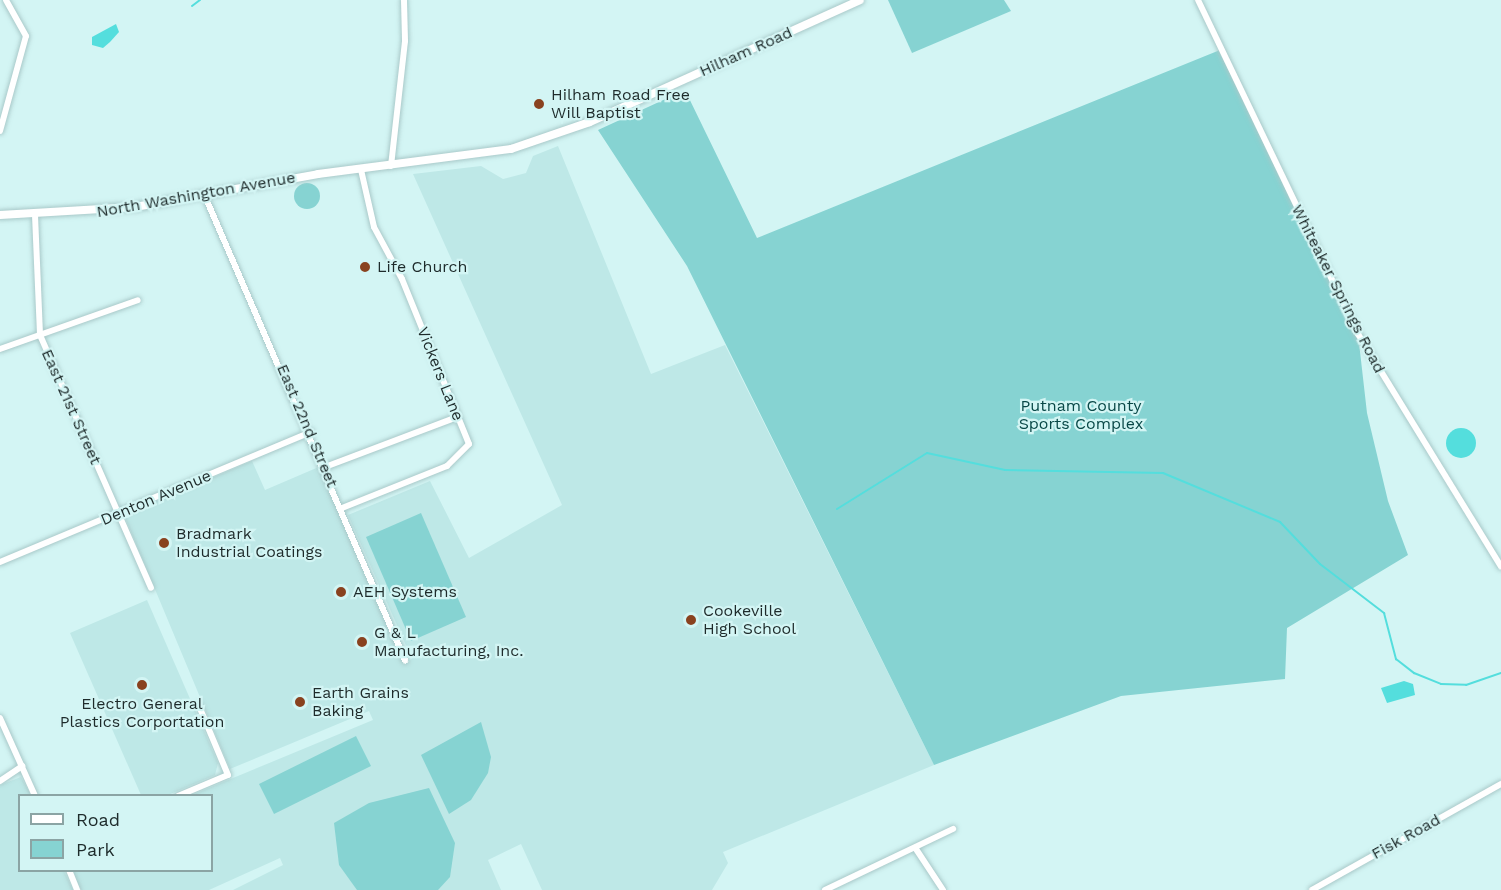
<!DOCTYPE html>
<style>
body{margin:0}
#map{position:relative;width:1501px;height:890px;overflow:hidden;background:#d3f5f4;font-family:"Work Sans",sans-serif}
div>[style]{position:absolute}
.built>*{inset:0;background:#bee8e7}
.green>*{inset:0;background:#86d3d2}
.round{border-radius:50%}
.water>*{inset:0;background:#54dedd}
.stream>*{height:2px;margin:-1px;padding:0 1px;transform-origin:1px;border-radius:1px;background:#54dedd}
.roads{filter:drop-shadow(0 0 2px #a9c9c9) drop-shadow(0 0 2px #a9c9c9)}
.minor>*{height:6px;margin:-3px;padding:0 3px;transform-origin:3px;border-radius:3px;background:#fff}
.secondary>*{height:8px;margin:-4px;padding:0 4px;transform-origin:4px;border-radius:4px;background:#fff}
.dots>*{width:16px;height:16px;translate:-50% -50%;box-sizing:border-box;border:3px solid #d3f5f4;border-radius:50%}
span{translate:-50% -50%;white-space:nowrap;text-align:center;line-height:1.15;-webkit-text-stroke:4.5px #d3f5f4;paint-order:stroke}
.street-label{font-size:16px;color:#1e2b2b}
.poi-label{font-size:16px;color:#1e2b2b}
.left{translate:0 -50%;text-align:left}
.park-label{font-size:16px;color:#084847}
.legend{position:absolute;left:18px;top:794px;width:195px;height:78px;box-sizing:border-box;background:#d3f5f4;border:2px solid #8ba4a4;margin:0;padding:8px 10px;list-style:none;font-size:18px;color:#1e2b2b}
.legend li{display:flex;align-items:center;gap:12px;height:30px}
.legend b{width:30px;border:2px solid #8ba4a4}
</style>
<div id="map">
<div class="built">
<i style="clip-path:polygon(558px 146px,651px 374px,725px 345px,934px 765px,723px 852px,728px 863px,712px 890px,542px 890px,521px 844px,488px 860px,501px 890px,233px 890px,283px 865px,280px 858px,209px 890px,81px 890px,72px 871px,212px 870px,212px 796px,192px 795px,373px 720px,369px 711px,230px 769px,124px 515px,252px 461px,265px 490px,321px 466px,403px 663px,412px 659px,348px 515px,430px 481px,469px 558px,562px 505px,413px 174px,481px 166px,503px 179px,526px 173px,533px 156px)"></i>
<i style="clip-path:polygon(147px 600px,218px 763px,215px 775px,168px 795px,141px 795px,70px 633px)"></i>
<i style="clip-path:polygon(21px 777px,31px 795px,20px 796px,20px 870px,64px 871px,73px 890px,0 890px,0 785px)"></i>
</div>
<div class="green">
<i style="clip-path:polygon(888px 0,1004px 0,1011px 11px,912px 53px)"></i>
<i style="clip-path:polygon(1220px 50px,1358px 334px,1367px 413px,1388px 501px,1408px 555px,1287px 628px,1285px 679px,1121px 696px,934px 765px,687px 266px,598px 130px,685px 90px,757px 238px)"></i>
<i class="round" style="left:294px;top:183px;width:26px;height:26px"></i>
<i style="clip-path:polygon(421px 513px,466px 617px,411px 641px,366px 537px)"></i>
<i style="clip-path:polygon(481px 722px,491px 757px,488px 773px,471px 800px,449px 814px,421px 755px)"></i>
<i style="clip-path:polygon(356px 736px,371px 766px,274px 814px,259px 784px)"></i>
<i style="clip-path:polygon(429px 788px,455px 843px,450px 877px,438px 890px,357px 890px,339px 865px,334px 823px,369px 803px)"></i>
</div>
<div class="water">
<i style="clip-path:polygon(116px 24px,119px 32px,110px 42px,103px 48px,92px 45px,92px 37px)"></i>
<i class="round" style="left:1446px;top:428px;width:30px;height:30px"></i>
<i style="clip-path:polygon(1404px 681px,1413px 684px,1415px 695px,1387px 703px,1381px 688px)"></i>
</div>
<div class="stream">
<i style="left:192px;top:6px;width:10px;rotate:-37deg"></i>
<i style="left:837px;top:509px;width:106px;rotate:-31.9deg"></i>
<i style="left:927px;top:453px;width:80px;rotate:12.3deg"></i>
<i style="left:1005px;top:470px;width:158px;rotate:1.1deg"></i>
<i style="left:1163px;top:473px;width:127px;rotate:22.7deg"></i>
<i style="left:1280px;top:522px;width:58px;rotate:46.4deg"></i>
<i style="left:1320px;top:564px;width:81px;rotate:37.4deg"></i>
<i style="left:1384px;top:613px;width:48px;rotate:75.4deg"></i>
<i style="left:1396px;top:659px;width:23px;rotate:38deg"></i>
<i style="left:1414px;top:673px;width:29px;rotate:22deg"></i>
<i style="left:1441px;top:684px;width:25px;rotate:2deg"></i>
<i style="left:1466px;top:685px;width:37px;rotate:-19deg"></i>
</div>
<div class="roads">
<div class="minor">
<i style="left:1198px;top:0;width:370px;rotate:64.4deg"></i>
<i style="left:1358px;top:334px;width:273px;rotate:58.4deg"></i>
<i style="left:0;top:131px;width:98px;rotate:-74.7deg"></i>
<i style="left:26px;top:36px;width:41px;rotate:-119.1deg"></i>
<i style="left:391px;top:166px;width:126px;rotate:-83.6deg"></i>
<i style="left:405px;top:41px;width:41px;rotate:-91.4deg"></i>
<i style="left:204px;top:194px;width:508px;rotate:66.67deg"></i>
<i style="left:35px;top:215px;width:120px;rotate:87.6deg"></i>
<i style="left:40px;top:335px;width:276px;rotate:66.3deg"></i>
<i style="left:0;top:349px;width:146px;rotate:-19.5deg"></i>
<i style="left:325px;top:467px;width:141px;rotate:-20.7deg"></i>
<i style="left:342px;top:508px;width:113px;rotate:-21.8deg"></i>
<i style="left:447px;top:466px;width:31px;rotate:-45deg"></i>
<i style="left:469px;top:444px;width:178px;rotate:-112.1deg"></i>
<i style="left:402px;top:279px;width:59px;rotate:-118.3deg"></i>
<i style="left:374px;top:227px;width:58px;rotate:-102.8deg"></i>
<i style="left:0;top:562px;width:337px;rotate:-22.7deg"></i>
<i style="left:0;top:718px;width:85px;rotate:65.8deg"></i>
<i style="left:0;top:781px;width:27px;rotate:-34deg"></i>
<i style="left:178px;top:796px;width:54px;rotate:-22.8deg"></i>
<i style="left:228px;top:775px;width:75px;rotate:-112.8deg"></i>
<i style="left:916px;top:849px;width:49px;rotate:56.6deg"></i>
<i style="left:69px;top:870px;width:22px;rotate:68deg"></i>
<i style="left:825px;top:890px;width:142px;rotate:-25.5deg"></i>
<i style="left:1312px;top:890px;width:217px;rotate:-29.3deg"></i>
</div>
<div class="secondary">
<i style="left:0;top:215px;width:135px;rotate:-3.4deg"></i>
<i style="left:135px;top:207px;width:186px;rotate:-10.2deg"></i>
<i style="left:318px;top:174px;width:195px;rotate:-7.4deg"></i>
<i style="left:511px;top:149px;width:83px;rotate:-18.9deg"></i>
<i style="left:590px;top:122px;width:296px;rotate:-24.3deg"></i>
</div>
</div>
<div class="dots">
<i style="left:539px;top:104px;background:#89421f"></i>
<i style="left:365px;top:267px;background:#89421f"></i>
<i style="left:164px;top:543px;background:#89421f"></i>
<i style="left:341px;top:592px;background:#89421f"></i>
<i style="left:691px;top:620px;background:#89421f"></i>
<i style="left:362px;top:642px;background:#89421f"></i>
<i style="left:142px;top:685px;background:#89421f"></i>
<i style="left:300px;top:702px;background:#89421f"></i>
</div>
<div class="street-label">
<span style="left:746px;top:52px;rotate:-24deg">Hilham Road</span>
<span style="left:196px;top:195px;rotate:-10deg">North Washington Avenue</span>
<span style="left:1338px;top:289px;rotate:63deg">Whiteaker Springs Road</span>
<span style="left:440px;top:374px;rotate:68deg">Vickers Lane</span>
<span style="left:71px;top:407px;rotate:66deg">East 21st Street</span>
<span style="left:307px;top:426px;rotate:67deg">East 22nd Street</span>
<span style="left:156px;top:498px;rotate:-23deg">Denton Avenue</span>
<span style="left:1406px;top:837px;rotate:-29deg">Fisk Road</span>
</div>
<div class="poi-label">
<span class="left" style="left:551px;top:104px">Hilham Road Free<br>Will Baptist</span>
<span class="left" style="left:377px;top:267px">Life Church</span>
<span class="left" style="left:176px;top:543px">Bradmark<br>Industrial Coatings</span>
<span class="left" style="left:353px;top:592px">AEH Systems</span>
<span class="left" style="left:703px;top:620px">Cookeville<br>High School</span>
<span class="left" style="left:374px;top:642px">G &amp; L<br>Manufacturing, Inc.</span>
<span class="left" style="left:312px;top:702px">Earth Grains<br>Baking</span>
<span style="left:142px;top:713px">Electro General<br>Plastics Corportation</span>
</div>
<div class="park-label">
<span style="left:1081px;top:415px">Putnam County<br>Sports Complex</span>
</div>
<ul class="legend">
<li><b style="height:8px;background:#fff"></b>Road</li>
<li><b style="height:16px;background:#86d3d2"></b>Park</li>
</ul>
</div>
